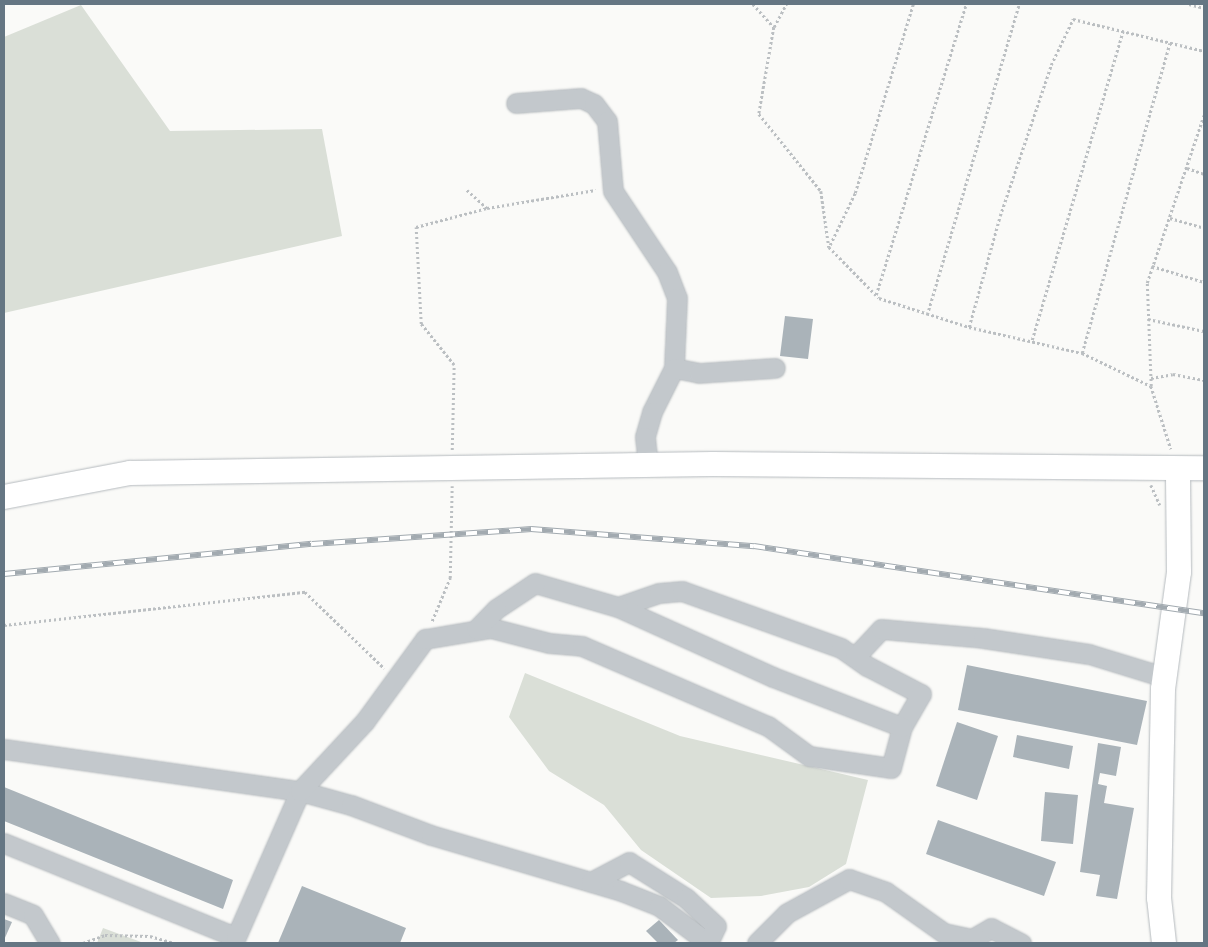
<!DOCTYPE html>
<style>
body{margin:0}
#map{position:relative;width:1208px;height:947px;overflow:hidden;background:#fafaf8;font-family:"Nunito Sans",sans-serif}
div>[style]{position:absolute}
.green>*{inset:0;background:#dadfd7}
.building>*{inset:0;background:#aab3b9}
.path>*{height:2.5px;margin-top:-1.25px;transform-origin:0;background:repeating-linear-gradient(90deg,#bbbfc2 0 2.5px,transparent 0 5px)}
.roads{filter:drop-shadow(0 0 1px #b5babe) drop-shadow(0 0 1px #b5babe)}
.minor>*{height:19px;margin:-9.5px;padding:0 9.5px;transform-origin:9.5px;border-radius:9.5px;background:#c3c8cc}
.major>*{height:24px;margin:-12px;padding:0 12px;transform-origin:12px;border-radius:12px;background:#fff}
.rail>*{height:5.5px;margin-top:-2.75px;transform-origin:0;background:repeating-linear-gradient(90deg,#fff 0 11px,#a2aab0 0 22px);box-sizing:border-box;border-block:1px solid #a2aab0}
span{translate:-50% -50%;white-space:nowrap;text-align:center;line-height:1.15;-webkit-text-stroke:5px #fff;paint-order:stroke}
.frame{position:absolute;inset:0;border:5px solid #657683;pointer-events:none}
</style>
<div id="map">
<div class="green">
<i style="clip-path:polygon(81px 5px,170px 131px,322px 129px,342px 236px,4px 313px,4px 37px)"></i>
<i style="clip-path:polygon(525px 673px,680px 736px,868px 780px,846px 864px,809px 887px,761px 896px,711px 898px,641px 850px,604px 805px,549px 771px,509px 717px)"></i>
<i style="clip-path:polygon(103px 928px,141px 942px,97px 943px)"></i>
</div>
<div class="building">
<i style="clip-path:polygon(785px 316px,813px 319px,808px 359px,780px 356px)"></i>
<i style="clip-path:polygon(967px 665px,1147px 701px,1137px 745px,958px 710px)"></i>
<i style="clip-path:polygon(957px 722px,998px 736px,977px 800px,936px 786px)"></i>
<i style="clip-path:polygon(1017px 735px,1073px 746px,1069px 769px,1013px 757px)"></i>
<i style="clip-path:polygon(1098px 743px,1121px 747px,1116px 776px,1100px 773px,1098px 784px,1107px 786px,1104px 803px,1134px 808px,1117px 899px,1096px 896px,1100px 875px,1080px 872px)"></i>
<i style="clip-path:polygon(4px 787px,233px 880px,223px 909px,4px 821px)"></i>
<i style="clip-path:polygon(1045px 792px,1078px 795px,1073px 844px,1041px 841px)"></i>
<i style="clip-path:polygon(938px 820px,1056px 862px,1044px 896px,926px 854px)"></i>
<i style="clip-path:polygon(302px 886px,406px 928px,400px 943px,278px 943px)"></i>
<i style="clip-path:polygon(4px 919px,12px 922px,4px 940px)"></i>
<i style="clip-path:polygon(659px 920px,678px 940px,674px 943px,658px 943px,646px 931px)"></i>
</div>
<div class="path">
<i style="left:753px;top:4px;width:31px;rotate:48deg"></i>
<i style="left:774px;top:27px;width:88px;rotate:99.8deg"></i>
<i style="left:759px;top:114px;width:99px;rotate:51.2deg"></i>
<i style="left:821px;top:191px;width:57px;rotate:81.9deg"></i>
<i style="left:829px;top:247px;width:71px;rotate:45.6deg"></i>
<i style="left:879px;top:298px;width:95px;rotate:17.9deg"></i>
<i style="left:969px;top:327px;width:116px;rotate:13deg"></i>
<i style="left:1082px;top:353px;width:76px;rotate:25.6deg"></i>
<i style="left:1151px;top:386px;width:66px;rotate:72.4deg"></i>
<i style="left:1189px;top:4px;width:16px;rotate:15deg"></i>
<i style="left:774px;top:27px;width:26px;rotate:-62deg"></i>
<i style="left:1187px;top:168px;width:18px;rotate:19deg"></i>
<i style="left:467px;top:190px;width:27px;rotate:42deg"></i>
<i style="left:487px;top:208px;width:110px;rotate:-9.4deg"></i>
<i style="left:1170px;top:218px;width:35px;rotate:16deg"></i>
<i style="left:830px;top:245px;width:58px;rotate:-64.3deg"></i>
<i style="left:855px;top:193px;width:198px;rotate:-72.9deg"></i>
<i style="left:1152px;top:266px;width:54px;rotate:17.1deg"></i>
<i style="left:876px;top:295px;width:305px;rotate:-72.8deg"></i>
<i style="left:927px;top:315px;width:324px;rotate:-73.5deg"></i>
<i style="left:1148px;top:319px;width:57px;rotate:12.1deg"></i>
<i style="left:969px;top:327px;width:115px;rotate:-74.4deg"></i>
<i style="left:1000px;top:216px;width:159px;rotate:-71.3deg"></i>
<i style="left:1051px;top:65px;width:51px;rotate:-64.4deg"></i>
<i style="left:1073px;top:19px;width:135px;rotate:13.7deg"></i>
<i style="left:1032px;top:340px;width:322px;rotate:-73.6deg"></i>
<i style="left:1082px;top:353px;width:322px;rotate:-74.2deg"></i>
<i style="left:1151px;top:378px;width:22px;rotate:-10deg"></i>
<i style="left:1173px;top:374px;width:32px;rotate:11deg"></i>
<i style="left:1151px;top:386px;width:103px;rotate:-92.2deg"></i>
<i style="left:1147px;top:283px;width:177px;rotate:-71.3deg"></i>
<i style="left:452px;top:450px;width:85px;rotate:-88.7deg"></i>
<i style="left:454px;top:365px;width:53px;rotate:-128.8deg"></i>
<i style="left:421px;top:324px;width:97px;rotate:-93deg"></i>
<i style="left:416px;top:227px;width:73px;rotate:-15deg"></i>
<i style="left:1151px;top:485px;width:22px;rotate:66deg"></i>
<i style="left:432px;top:621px;width:47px;rotate:-67.3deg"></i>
<i style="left:450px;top:578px;width:92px;rotate:-88.8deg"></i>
<i style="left:4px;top:625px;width:303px;rotate:-6.3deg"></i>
<i style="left:305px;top:592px;width:110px;rotate:43.9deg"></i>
<i style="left:83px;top:943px;width:23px;rotate:-20deg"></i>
<i style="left:105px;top:935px;width:45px;rotate:1.3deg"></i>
<i style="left:150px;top:936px;width:25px;rotate:16deg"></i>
</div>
<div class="roads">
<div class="minor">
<i style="left:516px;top:103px;width:65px;rotate:-4.4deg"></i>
<i style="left:581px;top:98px;width:14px;rotate:25deg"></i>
<i style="left:594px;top:104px;width:21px;rotate:53deg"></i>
<i style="left:607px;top:121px;width:70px;rotate:85.1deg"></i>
<i style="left:613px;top:191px;width:97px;rotate:56.3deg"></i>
<i style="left:667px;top:272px;width:28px;rotate:69deg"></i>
<i style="left:677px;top:298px;width:70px;rotate:92.5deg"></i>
<i style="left:674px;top:368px;width:49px;rotate:116.6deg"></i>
<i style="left:652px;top:412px;width:26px;rotate:106deg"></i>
<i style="left:645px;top:437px;width:28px;rotate:84deg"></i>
<i style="left:674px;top:368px;width:25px;rotate:11deg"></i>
<i style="left:699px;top:373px;width:76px;rotate:-3.8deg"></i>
<i style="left:618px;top:607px;width:43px;rotate:-18.9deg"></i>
<i style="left:659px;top:593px;width:23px;rotate:-5deg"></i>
<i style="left:682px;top:591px;width:169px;rotate:19.7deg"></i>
<i style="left:841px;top:648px;width:32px;rotate:35deg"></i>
<i style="left:867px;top:666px;width:61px;rotate:27.4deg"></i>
<i style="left:921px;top:694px;width:38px;rotate:120deg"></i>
<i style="left:855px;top:657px;width:38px;rotate:-47deg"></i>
<i style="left:881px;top:629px;width:102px;rotate:5deg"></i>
<i style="left:983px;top:638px;width:107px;rotate:8.6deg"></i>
<i style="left:1089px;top:654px;width:78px;rotate:17deg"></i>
<i style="left:4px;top:749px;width:299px;rotate:8.1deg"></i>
<i style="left:300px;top:791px;width:53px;rotate:15.4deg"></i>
<i style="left:351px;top:805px;width:85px;rotate:20.6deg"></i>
<i style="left:431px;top:835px;width:198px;rotate:16.4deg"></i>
<i style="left:621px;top:891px;width:41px;rotate:21.5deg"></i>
<i style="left:659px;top:906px;width:61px;rotate:37.1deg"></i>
<i style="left:4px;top:843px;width:250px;rotate:22.1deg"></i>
<i style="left:236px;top:937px;width:159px;rotate:-66.3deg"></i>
<i style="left:300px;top:791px;width:96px;rotate:-47.1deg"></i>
<i style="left:365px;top:721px;width:102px;rotate:-53.8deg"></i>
<i style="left:425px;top:639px;width:67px;rotate:-9.5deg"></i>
<i style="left:491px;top:628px;width:60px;rotate:14.5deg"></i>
<i style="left:549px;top:643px;width:33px;rotate:5deg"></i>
<i style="left:582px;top:646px;width:202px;rotate:23.3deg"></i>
<i style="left:768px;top:726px;width:51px;rotate:36.2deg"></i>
<i style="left:809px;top:756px;width:83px;rotate:8.3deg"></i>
<i style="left:891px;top:768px;width:42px;rotate:-75deg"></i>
<i style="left:902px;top:727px;width:138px;rotate:-158.8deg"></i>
<i style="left:773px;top:677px;width:170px;rotate:-155.7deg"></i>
<i style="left:618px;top:607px;width:86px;rotate:-163.9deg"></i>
<i style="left:535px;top:583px;width:47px;rotate:146.3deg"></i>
<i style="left:496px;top:609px;width:28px;rotate:134deg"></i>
<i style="left:591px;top:882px;width:43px;rotate:-27.8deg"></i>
<i style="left:629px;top:862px;width:67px;rotate:32.3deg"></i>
<i style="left:686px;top:898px;width:41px;rotate:43deg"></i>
<i style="left:716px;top:926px;width:19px;rotate:115deg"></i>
<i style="left:4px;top:903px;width:31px;rotate:22deg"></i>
<i style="left:33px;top:915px;width:33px;rotate:59deg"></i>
<i style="left:757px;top:943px;width:42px;rotate:-45deg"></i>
<i style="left:787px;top:913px;width:71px;rotate:-28.7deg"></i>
<i style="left:849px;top:879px;width:39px;rotate:19deg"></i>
<i style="left:886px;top:892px;width:71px;rotate:35.3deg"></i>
<i style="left:944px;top:933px;width:29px;rotate:12deg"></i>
<i style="left:972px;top:939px;width:22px;rotate:-30deg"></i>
<i style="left:991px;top:928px;width:34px;rotate:27deg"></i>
</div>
<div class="major">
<i style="left:4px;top:497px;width:128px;rotate:-10.8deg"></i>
<i style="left:130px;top:473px;width:583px;rotate:-0.88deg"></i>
<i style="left:713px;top:464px;width:491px;rotate:0.5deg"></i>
<i style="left:1164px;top:943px;width:45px;rotate:-96.3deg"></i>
<i style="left:1159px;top:898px;width:209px;rotate:-88.9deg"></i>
<i style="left:1163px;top:689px;width:118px;rotate:-82.2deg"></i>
<i style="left:1179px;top:572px;width:102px;rotate:-90.6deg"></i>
</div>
</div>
<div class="rail">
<i style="left:4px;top:574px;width:309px;rotate:-5.6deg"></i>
<i style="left:312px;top:544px;width:220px;rotate:-3.9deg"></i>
<i style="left:531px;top:529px;width:224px;rotate:4.4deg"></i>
<i style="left:754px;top:546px;width:455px;rotate:8.5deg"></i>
</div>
<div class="frame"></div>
</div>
